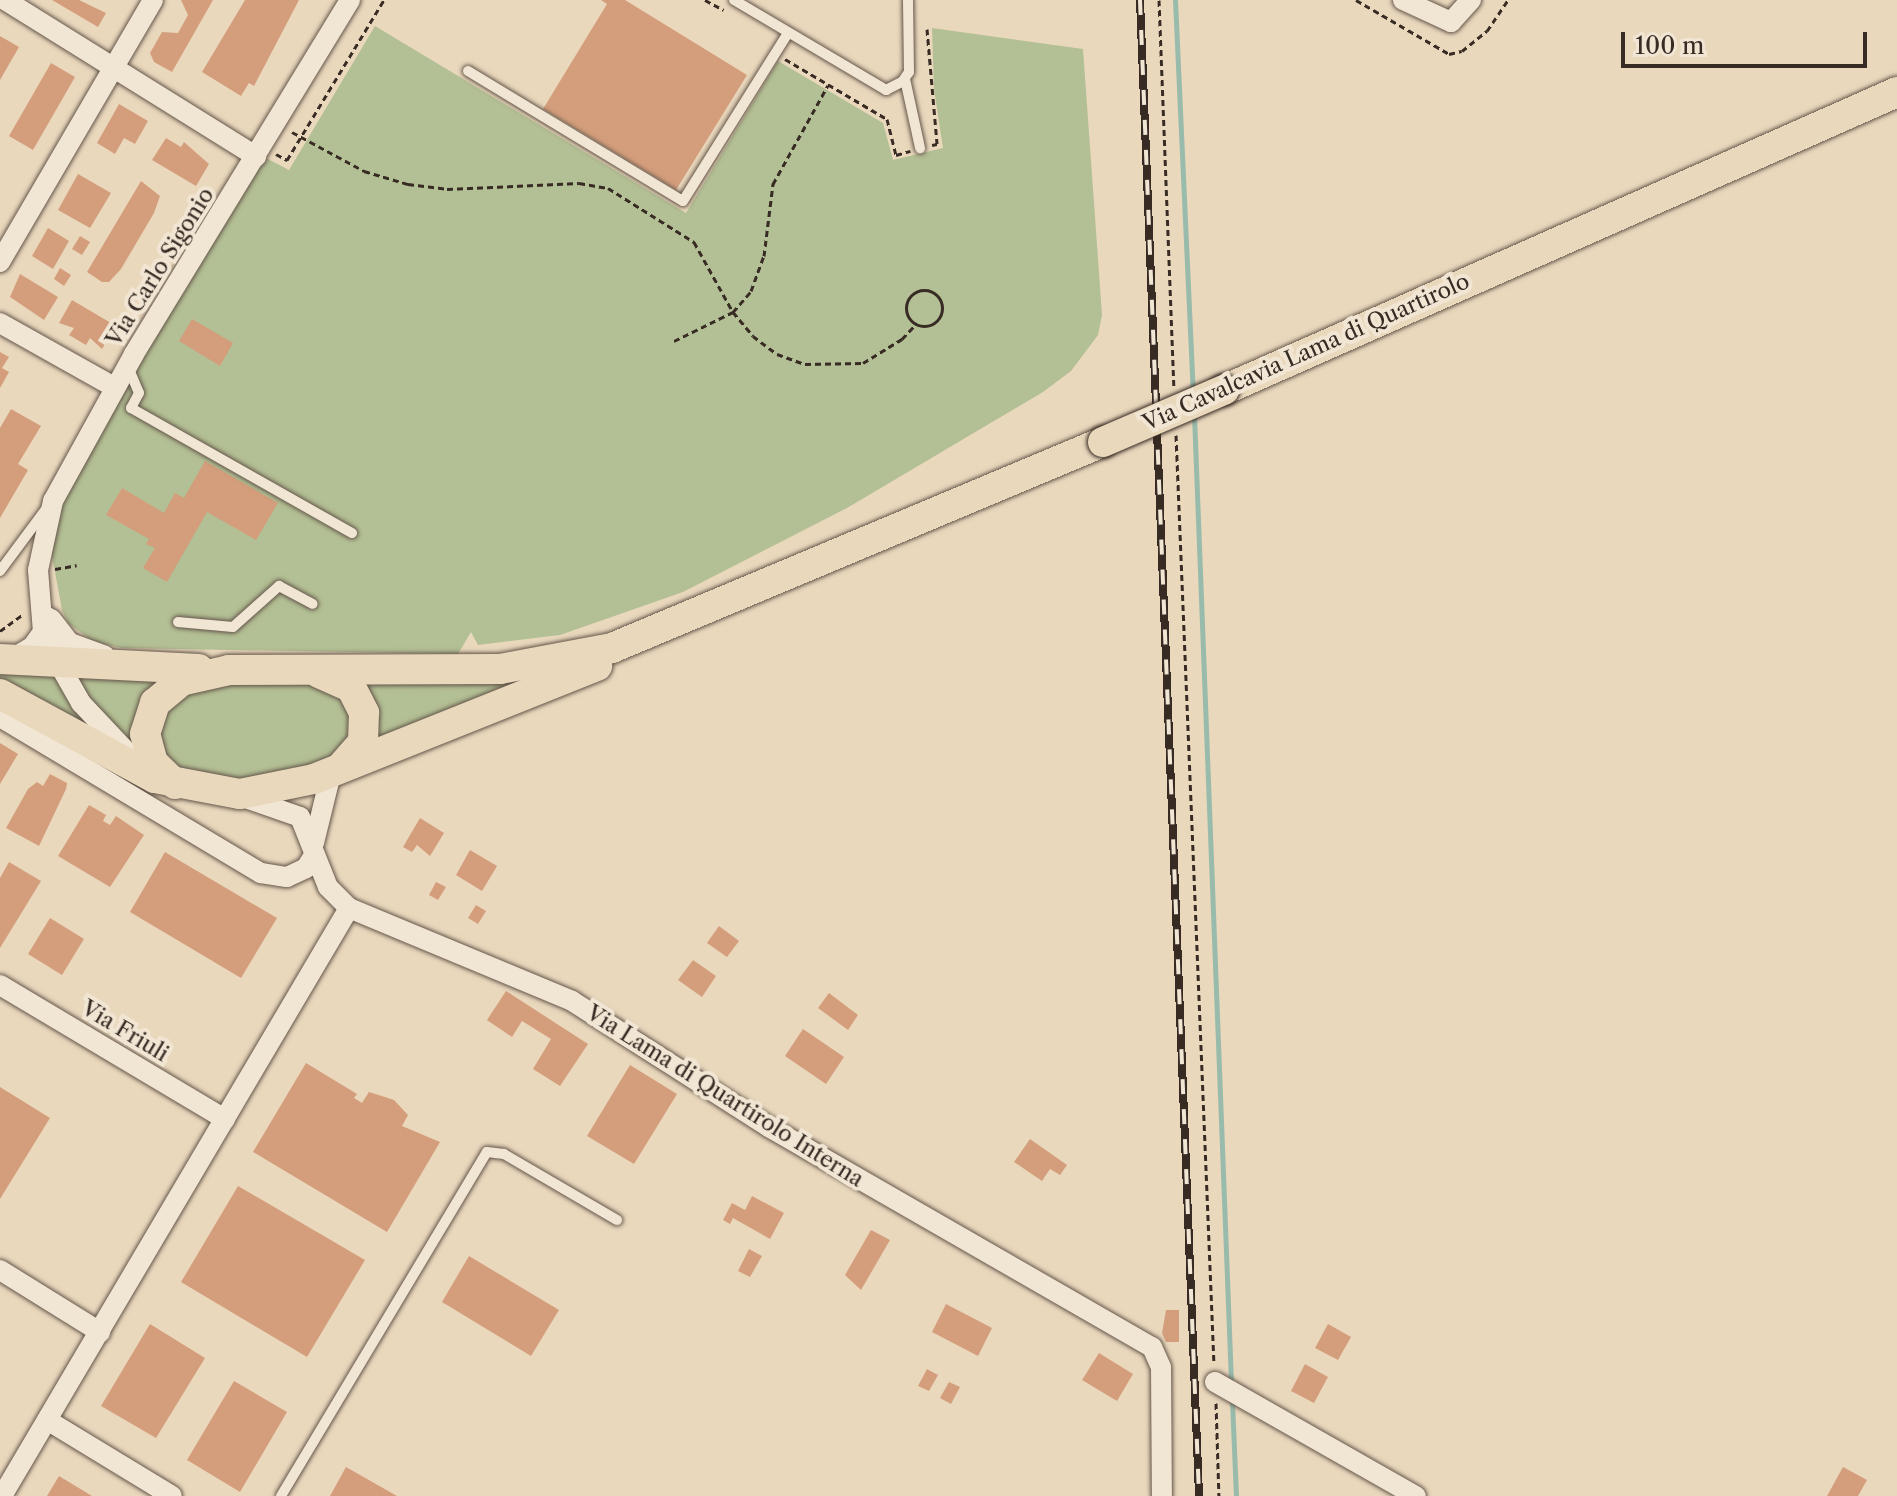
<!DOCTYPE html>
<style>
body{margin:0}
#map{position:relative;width:1897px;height:1496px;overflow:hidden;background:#ead8bd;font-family:"Libre Caslon Text",serif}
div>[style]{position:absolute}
.green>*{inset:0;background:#b3bf94}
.stream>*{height:5px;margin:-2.5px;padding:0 2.5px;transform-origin:2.5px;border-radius:2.5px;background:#99bbac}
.building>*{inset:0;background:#d49e7c}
.path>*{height:3px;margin-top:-1.5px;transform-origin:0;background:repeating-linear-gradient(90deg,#372b24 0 6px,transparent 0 10px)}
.path>.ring{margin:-1.5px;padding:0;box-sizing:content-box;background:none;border:3px solid #372b24;border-radius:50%}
.roads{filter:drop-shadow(0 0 2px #64564a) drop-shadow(0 0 2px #64564a)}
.service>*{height:10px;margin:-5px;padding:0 5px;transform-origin:5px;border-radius:5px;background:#f1e6d4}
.minor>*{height:20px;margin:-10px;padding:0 10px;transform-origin:10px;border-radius:10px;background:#f1e6d4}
.primary>*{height:30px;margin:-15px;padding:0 15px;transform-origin:15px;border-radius:15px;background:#ead8bd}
.rail>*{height:8px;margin-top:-4px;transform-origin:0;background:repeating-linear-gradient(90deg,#f1e6d4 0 15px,#372b24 0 30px);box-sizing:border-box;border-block:2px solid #372b24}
.bridges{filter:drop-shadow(0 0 2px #372b24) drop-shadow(0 0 2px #372b24)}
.primary-bridge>*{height:30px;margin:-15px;padding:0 15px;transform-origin:15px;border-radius:15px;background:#ead8bd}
span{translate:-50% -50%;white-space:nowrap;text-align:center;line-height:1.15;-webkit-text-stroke:8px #f1e6d4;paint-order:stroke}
.street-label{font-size:22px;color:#372b24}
.scale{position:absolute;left:1621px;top:32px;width:246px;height:36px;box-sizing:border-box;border:4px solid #372b24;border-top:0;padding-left:10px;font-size:24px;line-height:28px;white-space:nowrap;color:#372b24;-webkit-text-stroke:6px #f1e6d4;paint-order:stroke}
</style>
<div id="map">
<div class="green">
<i style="clip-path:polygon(375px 26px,686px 213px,778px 61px,883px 123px,893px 160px,943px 148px,934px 89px,932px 28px,1083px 49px,1102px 315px,1098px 335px,1071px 371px,1043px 392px,847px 508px,683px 592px,560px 635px,478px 645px,471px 632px,458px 654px,122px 648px,94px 642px,69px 624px,62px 610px,51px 550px,56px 506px,262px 156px,289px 170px)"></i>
<i style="clip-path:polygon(0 671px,54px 675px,99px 735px,0 682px)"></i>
<i style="clip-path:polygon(548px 671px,373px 746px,353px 679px)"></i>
<i style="clip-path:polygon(71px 674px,163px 679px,140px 697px,130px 743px,110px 728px)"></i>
<i style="clip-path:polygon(199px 685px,316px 685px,336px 691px,350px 711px,353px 733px,341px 753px,314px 766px,245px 781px,182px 769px,161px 750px,157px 720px)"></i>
</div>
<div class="stream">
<i style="left:1175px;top:0;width:393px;rotate:87.4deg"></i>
<i style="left:1194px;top:415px;width:967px;rotate:87.81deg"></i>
<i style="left:1232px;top:1401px;width:95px;rotate:87.6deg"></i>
</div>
<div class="building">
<i style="clip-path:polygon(52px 0,79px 0,106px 13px,98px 27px)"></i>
<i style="clip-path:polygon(181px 0,213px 0,172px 72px,154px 62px,150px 53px,162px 32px,178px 33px,188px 15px)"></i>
<i style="clip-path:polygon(245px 0,299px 0,254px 86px,249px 83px,241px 96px,202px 72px)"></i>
<i style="clip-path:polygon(601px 0,625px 0,747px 75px,676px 190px,543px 109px,607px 4px)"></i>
<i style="clip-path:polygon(0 36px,19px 47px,0 80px)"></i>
<i style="clip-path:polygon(51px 63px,75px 77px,33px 150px,9px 136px)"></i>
<i style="clip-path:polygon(119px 104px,148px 121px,135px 144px,124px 138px,115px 154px,97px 143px)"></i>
<i style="clip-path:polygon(166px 138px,181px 147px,184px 142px,209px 164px,196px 186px,152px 160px)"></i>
<i style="clip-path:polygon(78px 174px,111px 193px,90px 228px,58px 210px)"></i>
<i style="clip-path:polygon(141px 181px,160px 196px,154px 213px,121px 269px,109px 282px,102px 282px,87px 272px)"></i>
<i style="clip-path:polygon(48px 228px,69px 241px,53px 269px,32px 256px)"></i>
<i style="clip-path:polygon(80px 236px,90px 242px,82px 255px,72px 249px)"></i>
<i style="clip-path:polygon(60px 268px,71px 275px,64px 286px,54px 279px)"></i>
<i style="clip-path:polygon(20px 274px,58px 297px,44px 320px,10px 297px)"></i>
<i style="clip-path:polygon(72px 300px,116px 326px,102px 349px,90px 338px,86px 345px,69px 335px,74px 328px,59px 323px)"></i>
<i style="clip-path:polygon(192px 319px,233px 343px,220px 366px,179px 341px)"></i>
<i style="clip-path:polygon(0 352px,9px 357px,2px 368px,9px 372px,0 388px)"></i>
<i style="clip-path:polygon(11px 409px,41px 426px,18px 464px,28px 470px,0 518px,0 428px)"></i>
<i style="clip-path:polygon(205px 461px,278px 503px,256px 540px,207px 512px,167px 582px,143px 568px,155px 548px,146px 544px,149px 539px,106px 515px,122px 488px,164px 513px,175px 493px,184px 498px)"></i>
<i style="clip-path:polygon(0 743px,18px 754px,0 784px)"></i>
<i style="clip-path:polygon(50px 774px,67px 783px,66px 789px,39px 846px,6px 828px,28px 789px,37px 782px,43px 786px)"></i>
<i style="clip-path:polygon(89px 805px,106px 815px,103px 821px,110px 825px,116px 816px,144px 835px,110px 887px,58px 856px)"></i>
<i style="clip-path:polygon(420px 818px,444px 833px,430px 856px,417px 845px,412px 852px,403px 847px)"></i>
<i style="clip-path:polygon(470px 850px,497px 866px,482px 891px,456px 875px)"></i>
<i style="clip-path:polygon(165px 852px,277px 918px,241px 978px,130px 912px)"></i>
<i style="clip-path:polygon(9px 862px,41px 881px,0 948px,0 878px)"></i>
<i style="clip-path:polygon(436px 882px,446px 887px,438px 900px,429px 895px)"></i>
<i style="clip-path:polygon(476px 905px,486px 911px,478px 924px,468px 918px)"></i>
<i style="clip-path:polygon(50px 918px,84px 939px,62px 975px,28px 954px)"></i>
<i style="clip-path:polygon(719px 926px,739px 941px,727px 957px,707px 943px)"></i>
<i style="clip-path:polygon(693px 960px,716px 976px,702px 997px,678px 980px)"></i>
<i style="clip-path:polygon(506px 991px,588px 1044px,560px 1086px,533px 1069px,551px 1039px,522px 1021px,512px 1037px,487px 1020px)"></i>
<i style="clip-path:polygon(829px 993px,858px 1015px,848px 1030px,818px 1008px)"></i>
<i style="clip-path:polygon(803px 1029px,844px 1057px,826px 1084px,785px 1056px)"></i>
<i style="clip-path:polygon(306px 1063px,357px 1094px,354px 1098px,362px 1103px,369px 1092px,394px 1100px,408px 1115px,402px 1126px,440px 1142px,387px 1232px,253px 1152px)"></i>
<i style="clip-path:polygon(630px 1065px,677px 1094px,634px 1164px,587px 1136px)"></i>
<i style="clip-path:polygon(0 1087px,50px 1118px,0 1199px)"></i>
<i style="clip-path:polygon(1030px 1139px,1067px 1165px,1060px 1175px,1050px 1169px,1042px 1181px,1014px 1162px)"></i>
<i style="clip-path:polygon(238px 1186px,365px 1260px,307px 1357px,181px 1282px)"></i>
<i style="clip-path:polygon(752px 1196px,784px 1213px,770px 1239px,733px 1218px,730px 1224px,723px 1220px,732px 1203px,745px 1210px)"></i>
<i style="clip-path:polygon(871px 1230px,890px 1240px,861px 1290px,845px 1275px)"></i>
<i style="clip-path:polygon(749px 1249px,762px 1256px,750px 1277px,738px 1271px)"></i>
<i style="clip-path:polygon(469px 1256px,559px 1310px,531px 1356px,442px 1302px)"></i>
<i style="clip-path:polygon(946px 1304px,992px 1328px,978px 1356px,932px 1332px)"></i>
<i style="clip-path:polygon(1166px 1310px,1179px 1310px,1179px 1342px,1166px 1342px,1162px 1333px)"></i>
<i style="clip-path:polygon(150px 1324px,205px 1358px,156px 1438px,101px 1406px)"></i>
<i style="clip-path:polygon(1328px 1324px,1351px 1337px,1338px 1360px,1315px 1348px)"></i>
<i style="clip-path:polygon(1099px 1353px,1133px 1374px,1117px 1401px,1082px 1380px)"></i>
<i style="clip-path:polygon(1305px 1364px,1328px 1377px,1314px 1403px,1291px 1391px)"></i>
<i style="clip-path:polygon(927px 1369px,938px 1375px,929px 1391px,918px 1386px)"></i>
<i style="clip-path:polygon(234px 1381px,287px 1412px,240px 1492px,187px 1460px)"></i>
<i style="clip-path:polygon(949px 1382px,960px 1387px,951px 1404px,940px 1398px)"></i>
<i style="clip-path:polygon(346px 1467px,397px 1496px,330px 1496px)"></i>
<i style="clip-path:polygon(1843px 1467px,1867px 1480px,1858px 1496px,1827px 1496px)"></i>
<i style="clip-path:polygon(59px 1476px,92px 1496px,47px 1496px)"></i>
</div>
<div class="path">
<i style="left:705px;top:0;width:21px;rotate:28deg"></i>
<i style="left:1159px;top:0;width:388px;rotate:87.8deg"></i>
<i style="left:1356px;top:0;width:108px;rotate:30.1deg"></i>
<i style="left:1449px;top:54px;width:13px;rotate:-13deg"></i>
<i style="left:1462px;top:51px;width:32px;rotate:-39deg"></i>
<i style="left:1487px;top:31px;width:37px;rotate:-56deg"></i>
<i style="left:927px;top:29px;width:115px;rotate:85deg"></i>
<i style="left:937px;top:144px;width:5px;rotate:169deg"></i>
<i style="left:785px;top:59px;width:118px;rotate:30.5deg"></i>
<i style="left:887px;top:119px;width:37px;rotate:76deg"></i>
<i style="left:896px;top:155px;width:15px;rotate:-16deg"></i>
<i style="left:292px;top:132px;width:82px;rotate:28.4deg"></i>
<i style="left:364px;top:171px;width:46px;rotate:16.5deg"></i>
<i style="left:408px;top:184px;width:39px;rotate:7deg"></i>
<i style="left:447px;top:189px;width:132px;rotate:-2.6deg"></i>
<i style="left:579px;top:183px;width:29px;rotate:10deg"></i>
<i style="left:608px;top:188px;width:102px;rotate:32.1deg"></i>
<i style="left:694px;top:242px;width:80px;rotate:60.9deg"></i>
<i style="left:733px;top:312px;width:31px;rotate:50deg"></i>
<i style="left:753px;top:336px;width:30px;rotate:37deg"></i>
<i style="left:777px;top:354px;width:30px;rotate:20deg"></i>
<i style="left:805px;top:364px;width:58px;rotate:-1deg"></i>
<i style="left:863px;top:363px;width:46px;rotate:-31.6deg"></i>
<i style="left:902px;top:339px;width:22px;rotate:-47deg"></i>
<i style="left:276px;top:154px;width:13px;rotate:29deg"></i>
<i style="left:287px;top:160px;width:187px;rotate:-58.8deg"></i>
<i class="ring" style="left:906px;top:290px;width:33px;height:33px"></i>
<i style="left:674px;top:341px;width:66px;rotate:-26.2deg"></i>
<i style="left:733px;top:312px;width:28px;rotate:-49deg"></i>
<i style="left:751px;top:291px;width:37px;rotate:-70deg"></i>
<i style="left:764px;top:256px;width:73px;rotate:-82.9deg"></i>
<i style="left:773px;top:184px;width:113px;rotate:-60.9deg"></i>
<i style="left:1176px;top:435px;width:929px;rotate:87.66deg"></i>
<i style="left:55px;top:569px;width:22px;rotate:-10deg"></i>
<i style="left:0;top:631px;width:27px;rotate:-36deg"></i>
<i style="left:1216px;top:1403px;width:93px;rotate:88.2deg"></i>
</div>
<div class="roads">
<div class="service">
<i style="left:734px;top:0;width:177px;rotate:30.6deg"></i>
<i style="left:886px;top:90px;width:18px;rotate:-27deg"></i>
<i style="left:902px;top:82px;width:12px;rotate:-55deg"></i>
<i style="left:909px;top:72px;width:72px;rotate:-90.8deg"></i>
<i style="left:468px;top:71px;width:251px;rotate:31.2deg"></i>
<i style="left:683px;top:201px;width:198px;rotate:-58deg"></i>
<i style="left:905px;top:79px;width:71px;rotate:77.7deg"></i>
<i style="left:128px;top:367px;width:28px;rotate:67deg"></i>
<i style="left:139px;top:393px;width:17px;rotate:118deg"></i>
<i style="left:131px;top:408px;width:254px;rotate:29.5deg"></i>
<i style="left:0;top:571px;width:77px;rotate:-53.4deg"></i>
<i style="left:178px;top:622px;width:55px;rotate:5.2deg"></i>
<i style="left:233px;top:627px;width:62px;rotate:-41.7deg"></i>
<i style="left:279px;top:586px;width:38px;rotate:28deg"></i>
<i style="left:281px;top:1496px;width:401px;rotate:-59.1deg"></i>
<i style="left:487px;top:1152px;width:17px;rotate:7deg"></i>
<i style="left:504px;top:1154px;width:131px;rotate:30.3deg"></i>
</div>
<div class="minor">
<i style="left:5px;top:0;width:296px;rotate:31.9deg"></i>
<i style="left:1403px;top:0;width:53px;rotate:24.6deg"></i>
<i style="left:1451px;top:22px;width:30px;rotate:-48deg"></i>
<i style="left:0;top:262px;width:303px;rotate:-59.7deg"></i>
<i style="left:0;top:323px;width:131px;rotate:29.3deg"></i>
<i style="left:47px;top:617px;width:51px;rotate:75.1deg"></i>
<i style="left:60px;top:666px;width:43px;rotate:60.4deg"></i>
<i style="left:81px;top:703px;width:66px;rotate:46.8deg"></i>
<i style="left:51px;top:619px;width:31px;rotate:52deg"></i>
<i style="left:70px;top:643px;width:37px;rotate:20deg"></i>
<i style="left:10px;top:660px;width:26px;rotate:-31deg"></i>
<i style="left:32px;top:647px;width:19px;rotate:-54deg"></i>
<i style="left:43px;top:632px;width:62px;rotate:-94.6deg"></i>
<i style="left:38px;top:570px;width:71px;rotate:-77.7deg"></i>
<i style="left:53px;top:501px;width:168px;rotate:-61.1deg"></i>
<i style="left:134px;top:354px;width:415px;rotate:-58.6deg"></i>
<i style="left:0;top:717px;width:304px;rotate:30.9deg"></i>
<i style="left:261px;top:873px;width:26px;rotate:9deg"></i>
<i style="left:287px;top:877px;width:21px;rotate:-25deg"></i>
<i style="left:306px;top:868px;width:13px;rotate:-58deg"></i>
<i style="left:246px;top:798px;width:57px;rotate:19.4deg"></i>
<i style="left:300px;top:817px;width:75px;rotate:68.2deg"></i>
<i style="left:328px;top:887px;width:30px;rotate:45deg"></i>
<i style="left:349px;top:908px;width:242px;rotate:22.6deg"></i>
<i style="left:572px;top:1001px;width:234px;rotate:32.6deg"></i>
<i style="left:769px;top:1127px;width:442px;rotate:29.9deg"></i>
<i style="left:1152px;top:1347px;width:22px;rotate:66deg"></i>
<i style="left:1161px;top:1367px;width:129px;rotate:89.6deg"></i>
<i style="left:314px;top:843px;width:72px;rotate:-76.3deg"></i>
<i style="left:0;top:985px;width:262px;rotate:30.8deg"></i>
<i style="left:0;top:1270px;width:118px;rotate:31.8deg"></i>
<i style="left:1215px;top:1382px;width:231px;rotate:29.6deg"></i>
<i style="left:47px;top:1420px;width:146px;rotate:31.3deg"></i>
<i style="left:2px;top:1496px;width:683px;rotate:-59.45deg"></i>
</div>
<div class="primary">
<i style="left:1224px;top:390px;width:736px;rotate:-23.88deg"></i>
<i style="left:0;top:659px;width:199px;rotate:2.9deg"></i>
<i style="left:319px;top:673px;width:35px;rotate:24deg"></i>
<i style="left:351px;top:687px;width:29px;rotate:63deg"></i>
<i style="left:364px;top:713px;width:29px;rotate:92deg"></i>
<i style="left:363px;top:742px;width:33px;rotate:131deg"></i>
<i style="left:0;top:694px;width:176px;rotate:28.5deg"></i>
<i style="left:155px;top:778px;width:86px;rotate:10.7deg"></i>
<i style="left:240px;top:794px;width:76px;rotate:-11.5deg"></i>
<i style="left:314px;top:779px;width:305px;rotate:-21.8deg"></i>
<i style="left:175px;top:784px;width:30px;rotate:-136deg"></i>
<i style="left:153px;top:763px;width:30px;rotate:-105deg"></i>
<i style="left:145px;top:734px;width:33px;rotate:-72deg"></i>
<i style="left:155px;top:703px;width:34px;rotate:-40deg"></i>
<i style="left:181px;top:681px;width:49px;rotate:-12.9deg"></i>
<i style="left:229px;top:670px;width:271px;rotate:-0.2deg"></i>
<i style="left:500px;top:669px;width:114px;rotate:-10.6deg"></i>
<i style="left:612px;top:648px;width:532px;rotate:-22.76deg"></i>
</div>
</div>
<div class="rail">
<i style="left:1140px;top:0;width:1497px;rotate:87.74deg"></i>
</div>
<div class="bridges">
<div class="primary-bridge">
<i style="left:1103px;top:442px;width:132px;rotate:-23.3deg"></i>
</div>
</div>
<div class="street-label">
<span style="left:160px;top:267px;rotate:-58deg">Via Carlo Sigonio</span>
<span style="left:1306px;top:352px;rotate:-24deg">Via Cavalcavia Lama di Quartirolo</span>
<span style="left:125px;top:1031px;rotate:31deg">Via Friuli</span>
<span style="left:725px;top:1096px;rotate:32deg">Via Lama di Quartirolo Interna</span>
</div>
<div class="scale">100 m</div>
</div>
